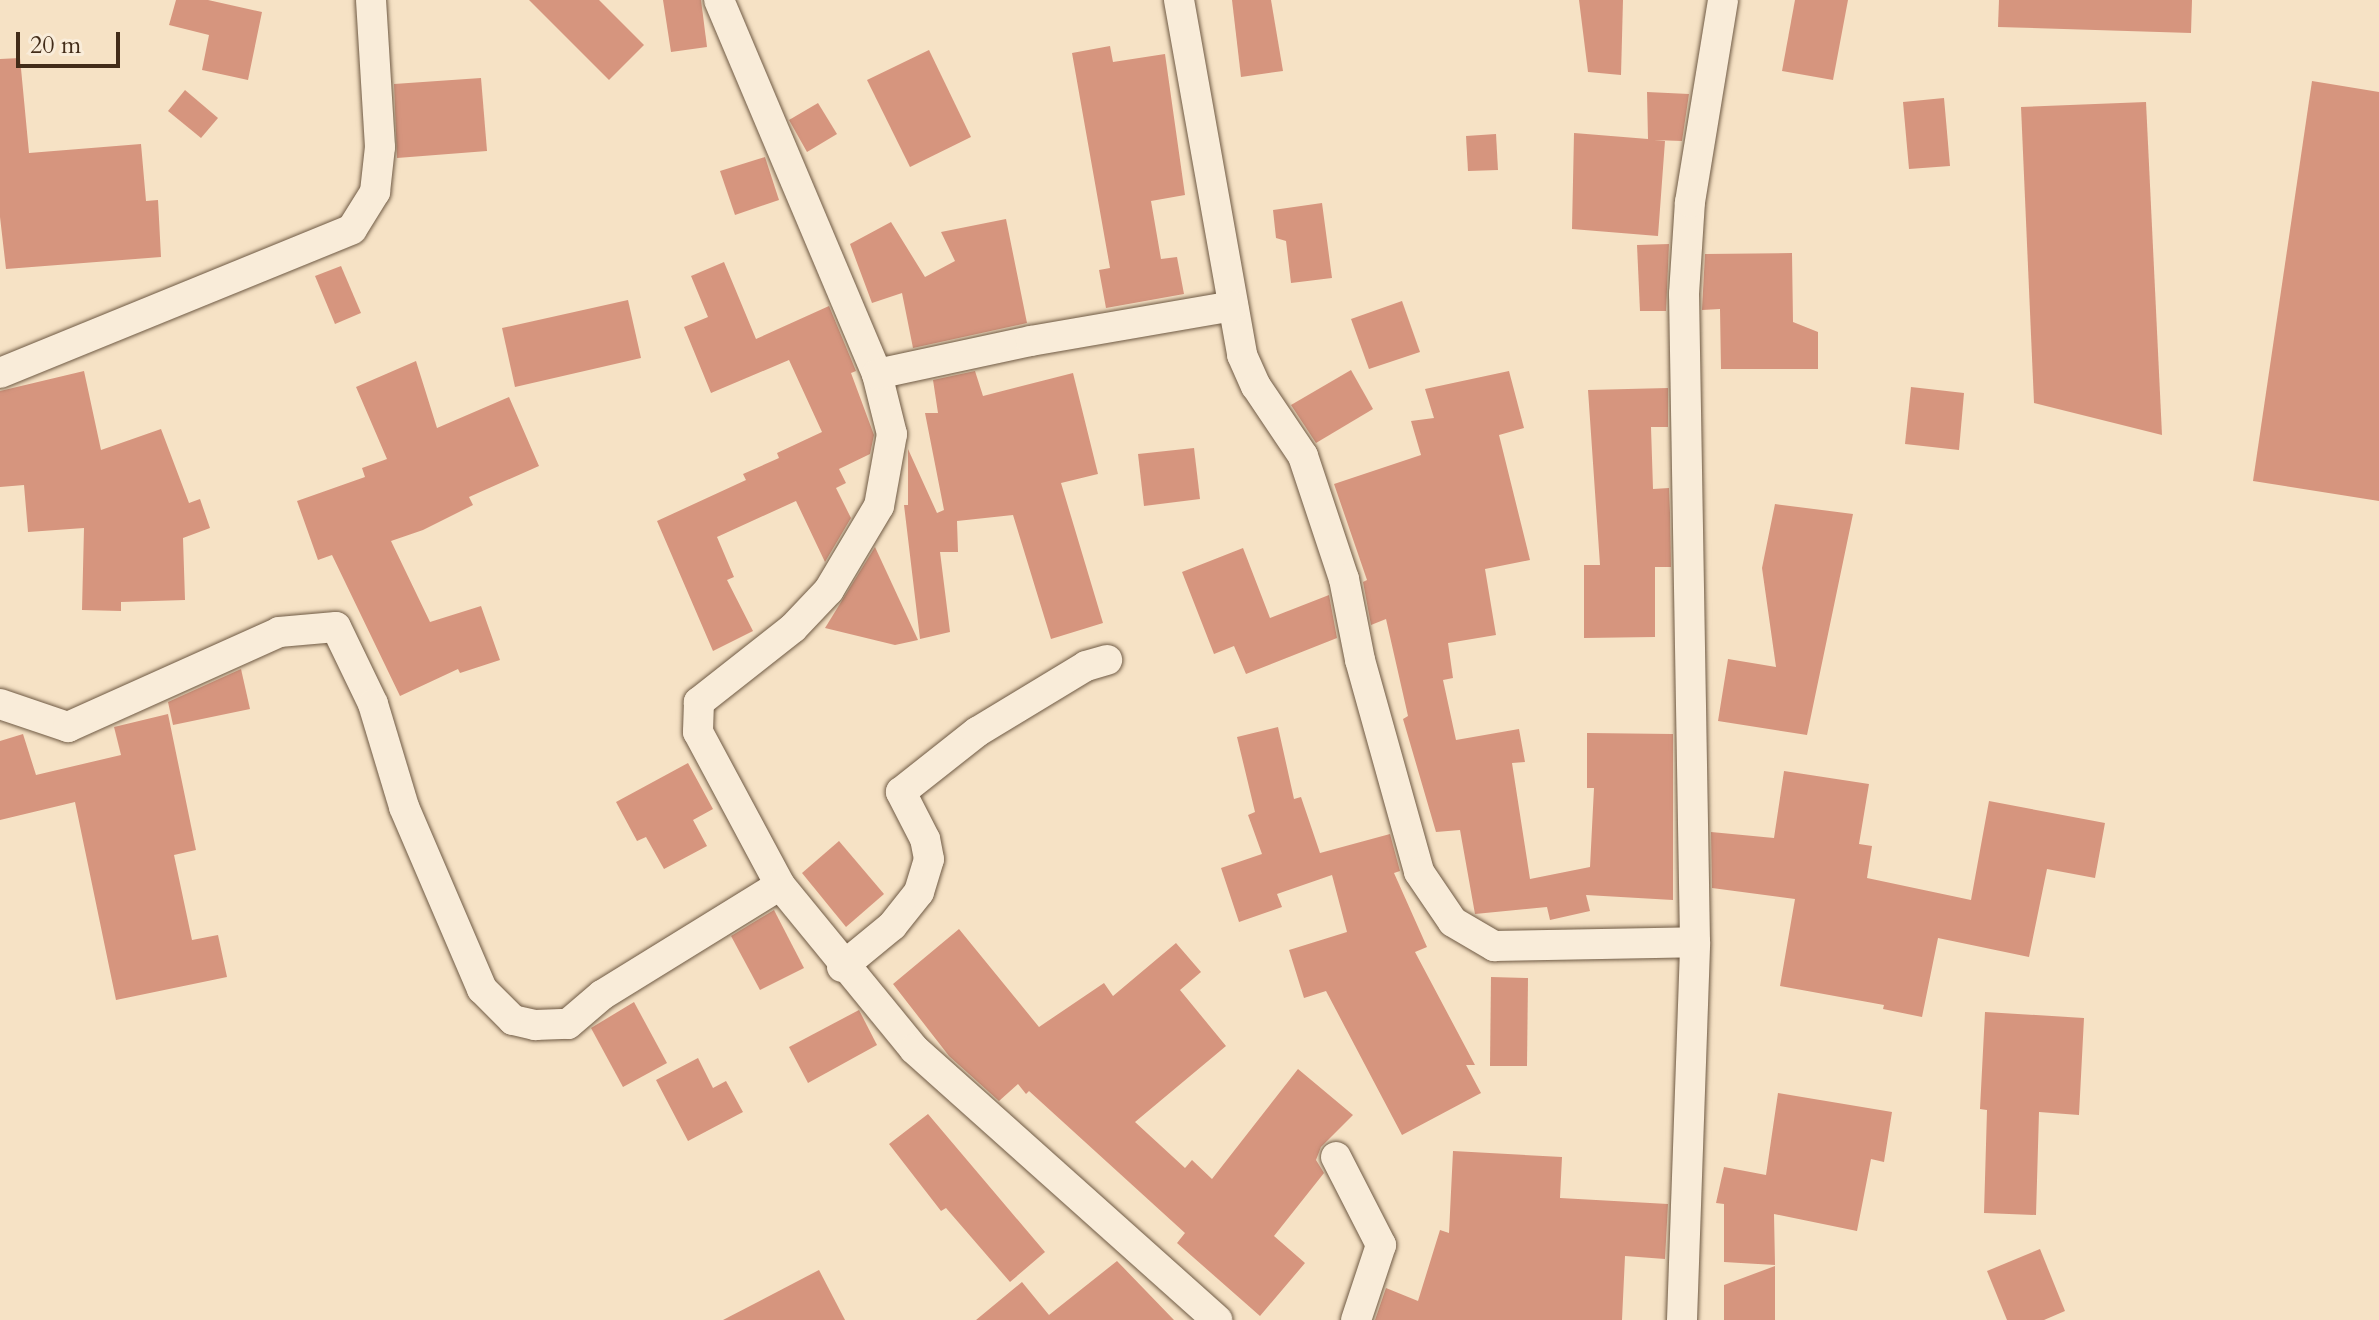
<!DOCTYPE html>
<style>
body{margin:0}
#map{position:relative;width:2379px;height:1320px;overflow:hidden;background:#f6e2c5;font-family:Cardo,serif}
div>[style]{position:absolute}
.building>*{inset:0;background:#d6957e}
.roads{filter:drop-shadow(0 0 2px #6f5a44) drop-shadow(0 0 2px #6f5a44)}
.street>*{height:30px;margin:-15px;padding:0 15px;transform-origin:15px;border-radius:15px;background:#f9ecd9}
span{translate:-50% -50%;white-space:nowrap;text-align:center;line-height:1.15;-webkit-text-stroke:8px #f9ecd9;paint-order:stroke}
.scale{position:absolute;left:16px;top:32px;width:104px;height:36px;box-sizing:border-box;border:4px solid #422c19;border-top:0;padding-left:10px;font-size:24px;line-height:28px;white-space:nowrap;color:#422c19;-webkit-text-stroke:6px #f9ecd9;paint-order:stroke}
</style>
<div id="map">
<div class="building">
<i style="clip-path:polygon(176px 0,208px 0,262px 12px,248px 80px,202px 70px,209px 35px,169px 25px)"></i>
<i style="clip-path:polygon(529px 0,599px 0,644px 45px,609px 80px)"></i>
<i style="clip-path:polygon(663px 0,701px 0,707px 47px,671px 52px)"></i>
<i style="clip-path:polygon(1232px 0,1271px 0,1283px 71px,1241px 77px)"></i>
<i style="clip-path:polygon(1579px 0,1623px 0,1621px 75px,1588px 72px)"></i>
<i style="clip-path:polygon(1795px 0,1848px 0,1833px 80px,1782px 71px)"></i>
<i style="clip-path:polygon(1999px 0,2192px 0,2191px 33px,1998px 27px)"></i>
<i style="clip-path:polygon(1110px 46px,1113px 62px,1165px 54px,1185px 195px,1151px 201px,1161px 259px,1177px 257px,1184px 294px,1106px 308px,1099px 270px,1110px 268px,1072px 53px)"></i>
<i style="clip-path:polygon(929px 50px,971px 137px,910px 167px,867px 80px)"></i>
<i style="clip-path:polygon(20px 58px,29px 153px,141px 144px,146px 201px,158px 200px,161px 257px,6px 269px,0 217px,0 59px)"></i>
<i style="clip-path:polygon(481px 78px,487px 151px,397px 158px,394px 84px)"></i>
<i style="clip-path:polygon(2312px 81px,2379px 92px,2379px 501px,2253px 481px)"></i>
<i style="clip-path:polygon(185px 90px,218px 118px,201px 138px,168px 111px)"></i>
<i style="clip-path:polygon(1647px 92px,1689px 94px,1682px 141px,1654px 140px,1665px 141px,1658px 236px,1572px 229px,1574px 133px,1648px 139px)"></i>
<i style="clip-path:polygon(1944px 98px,1950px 166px,1909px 169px,1903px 102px)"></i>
<i style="clip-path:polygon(2146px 102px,2162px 435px,2034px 403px,2021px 107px)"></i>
<i style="clip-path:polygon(818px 103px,837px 134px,807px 152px,789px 120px)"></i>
<i style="clip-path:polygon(1496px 134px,1498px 170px,1468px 171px,1466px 136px)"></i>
<i style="clip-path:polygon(765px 157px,779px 200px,735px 215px,720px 171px)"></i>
<i style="clip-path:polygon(1322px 203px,1332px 278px,1291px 283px,1286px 241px,1276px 238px,1273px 210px)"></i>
<i style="clip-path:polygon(1006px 219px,1027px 323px,913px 348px,902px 293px,872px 303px,850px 244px,891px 222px,925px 277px,955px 261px,941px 232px)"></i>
<i style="clip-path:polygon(1669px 244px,1666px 311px,1640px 311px,1637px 245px)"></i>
<i style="clip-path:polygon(1792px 253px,1793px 322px,1818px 332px,1818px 369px,1721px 369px,1720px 309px,1702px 310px,1705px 254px)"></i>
<i style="clip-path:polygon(724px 262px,756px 339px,829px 306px,856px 371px,851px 373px,874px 435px,870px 454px,839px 469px,846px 483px,836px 488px,851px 518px,825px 562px,796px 501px,717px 537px,734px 577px,727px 580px,753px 631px,713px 651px,657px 521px,746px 480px,743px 474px,779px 458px,777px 453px,822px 432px,789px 360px,711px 393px,684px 327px,708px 317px,691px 276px)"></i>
<i style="clip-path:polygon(341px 266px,361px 313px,335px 324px,315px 276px)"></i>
<i style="clip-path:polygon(628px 300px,641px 358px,515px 387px,502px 328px)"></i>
<i style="clip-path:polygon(1402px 301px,1420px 352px,1369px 369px,1351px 319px)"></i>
<i style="clip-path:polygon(416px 361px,437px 428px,509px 397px,539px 466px,469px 497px,473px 505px,423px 530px,391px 541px,430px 622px,481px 606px,500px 660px,460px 673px,458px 669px,400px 696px,332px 555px,318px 560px,297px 501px,365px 477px,362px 468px,387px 459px,356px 387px)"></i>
<i style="clip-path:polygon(1351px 370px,1373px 409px,1316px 443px,1291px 405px)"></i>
<i style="clip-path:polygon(84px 371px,101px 450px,161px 429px,189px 503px,200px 499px,210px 528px,183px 538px,185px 600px,121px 602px,121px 611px,82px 610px,84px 528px,28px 532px,24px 485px,0 487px,0 391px)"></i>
<i style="clip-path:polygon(975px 371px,983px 396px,1073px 373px,1098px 474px,1061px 483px,1103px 623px,1051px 639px,1013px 515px,957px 521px,958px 552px,940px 552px,950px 632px,920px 639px,904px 505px,908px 505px,908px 449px,937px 513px,944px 510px,925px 413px,938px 413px,933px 380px)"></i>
<i style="clip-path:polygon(1509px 371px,1524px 428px,1499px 435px,1530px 560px,1485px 569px,1496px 635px,1448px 643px,1453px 678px,1443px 680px,1456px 740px,1519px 729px,1525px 762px,1512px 763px,1530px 879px,1590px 867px,1594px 788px,1587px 788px,1587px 733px,1673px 734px,1673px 900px,1586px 895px,1590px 911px,1550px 920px,1547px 907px,1475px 914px,1460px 830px,1436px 832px,1403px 719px,1408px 716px,1386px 619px,1371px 625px,1363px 582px,1367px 580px,1334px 484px,1421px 455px,1411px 421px,1434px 418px,1425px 389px)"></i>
<i style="clip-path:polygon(1911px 387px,1964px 393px,1959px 450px,1905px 444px)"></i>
<i style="clip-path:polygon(1668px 388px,1668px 427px,1651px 427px,1653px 489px,1669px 488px,1670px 513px,1671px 567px,1655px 567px,1655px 637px,1584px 638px,1584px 565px,1600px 565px,1588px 390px)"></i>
<i style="clip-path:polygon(1194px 448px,1200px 499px,1144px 506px,1138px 454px)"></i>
<i style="clip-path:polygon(1775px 504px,1853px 514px,1807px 735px,1718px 721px,1728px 659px,1776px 667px,1762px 568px)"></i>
<i style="clip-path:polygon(875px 547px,918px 640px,895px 645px,825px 628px)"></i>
<i style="clip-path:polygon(1243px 548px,1270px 618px,1329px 595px,1337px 638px,1246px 674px,1234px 646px,1214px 654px,1182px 572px)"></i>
<i style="clip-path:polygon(241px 669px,250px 709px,173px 725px,168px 702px)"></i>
<i style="clip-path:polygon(168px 714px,196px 850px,174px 855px,192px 940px,218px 935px,227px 977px,116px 1000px,75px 802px,0 820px,0 741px,23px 734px,36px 775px,121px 755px,114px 727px)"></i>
<i style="clip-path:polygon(1278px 727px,1294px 799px,1301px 797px,1320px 853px,1390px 834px,1400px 871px,1394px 873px,1427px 947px,1415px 952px,1475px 1065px,1466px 1065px,1481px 1093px,1402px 1135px,1326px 991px,1304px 998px,1289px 950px,1347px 932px,1332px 875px,1277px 894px,1282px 907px,1239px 922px,1221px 868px,1262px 854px,1248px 815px,1255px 812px,1237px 737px)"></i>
<i style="clip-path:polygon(688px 763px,713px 809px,693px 820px,707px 846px,664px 869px,646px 837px,637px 841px,616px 802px)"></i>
<i style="clip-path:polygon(1784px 771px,1869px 784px,1859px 844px,1872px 846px,1867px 878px,1971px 900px,1989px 801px,2105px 823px,2095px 878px,2047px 869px,2029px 957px,1938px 938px,1922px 1017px,1883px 1009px,1884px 1005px,1780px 986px,1795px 899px,1712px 888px,1711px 832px,1774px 838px)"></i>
<i style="clip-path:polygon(839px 841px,884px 894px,846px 927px,802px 873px)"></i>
<i style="clip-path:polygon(774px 910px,804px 968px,760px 990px,731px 936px)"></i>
<i style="clip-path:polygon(959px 929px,1039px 1027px,1104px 983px,1113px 996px,1176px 943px,1201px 972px,1180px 990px,1226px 1046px,1135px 1122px,1185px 1168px,1192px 1160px,1212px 1179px,1298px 1069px,1353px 1115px,1321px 1147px,1316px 1160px,1324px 1173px,1274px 1236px,1305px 1263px,1260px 1316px,1177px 1243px,1185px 1233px,1029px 1091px,1026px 1094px,1018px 1084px,999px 1101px,949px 1056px,893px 984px)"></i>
<i style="clip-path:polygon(1491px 977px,1528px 978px,1527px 1066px,1490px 1066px)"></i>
<i style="clip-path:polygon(634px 1002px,667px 1063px,623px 1087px,591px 1028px)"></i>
<i style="clip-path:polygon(859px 1010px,877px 1045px,808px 1083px,789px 1047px)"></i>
<i style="clip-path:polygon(1985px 1012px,2084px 1018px,2079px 1115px,2039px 1112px,2036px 1215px,1984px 1213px,1987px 1110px,1980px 1109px)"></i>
<i style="clip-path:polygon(698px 1058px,713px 1088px,726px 1081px,743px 1112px,688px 1141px,656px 1080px)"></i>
<i style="clip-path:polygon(1778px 1093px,1892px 1112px,1884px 1162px,1871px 1159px,1857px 1231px,1774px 1214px,1775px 1265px,1724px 1262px,1724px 1204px,1716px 1203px,1724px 1167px,1766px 1175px)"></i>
<i style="clip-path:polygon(928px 1114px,1045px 1252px,1010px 1282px,946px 1208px,941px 1211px,889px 1144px)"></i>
<i style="clip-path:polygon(1453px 1151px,1562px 1157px,1560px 1198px,1668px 1204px,1665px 1259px,1625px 1256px,1622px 1320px,1375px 1320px,1386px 1288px,1418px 1301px,1440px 1230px,1449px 1233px)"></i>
<i style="clip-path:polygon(2040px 1249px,2065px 1311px,2044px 1320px,2007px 1320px,1987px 1271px)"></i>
<i style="clip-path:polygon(1117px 1261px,1174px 1320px,976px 1320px,1022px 1282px,1049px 1315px)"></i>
<i style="clip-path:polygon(1775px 1266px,1775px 1320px,1724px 1320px,1724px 1285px)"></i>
<i style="clip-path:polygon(819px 1270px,845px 1320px,723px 1320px)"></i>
</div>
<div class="roads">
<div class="street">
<i style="left:719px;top:0;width:406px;rotate:67.1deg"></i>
<i style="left:877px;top:374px;width:62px;rotate:76deg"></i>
<i style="left:892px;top:434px;width:73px;rotate:100.2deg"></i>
<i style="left:879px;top:506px;width:98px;rotate:120.8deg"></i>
<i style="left:829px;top:590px;width:52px;rotate:133.5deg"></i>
<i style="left:793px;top:628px;width:120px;rotate:141.8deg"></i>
<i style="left:699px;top:702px;width:30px;rotate:92deg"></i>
<i style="left:698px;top:732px;width:174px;rotate:61.8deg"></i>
<i style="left:780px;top:885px;width:212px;rotate:50.7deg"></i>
<i style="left:914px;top:1049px;width:407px;rotate:41.8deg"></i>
<i style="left:1179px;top:0;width:361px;rotate:79.9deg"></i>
<i style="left:1242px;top:355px;width:34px;rotate:66deg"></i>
<i style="left:1256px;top:386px;width:84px;rotate:56.1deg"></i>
<i style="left:1303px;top:456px;width:130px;rotate:71.6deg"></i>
<i style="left:1344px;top:579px;width:83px;rotate:78.8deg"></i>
<i style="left:1360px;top:660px;width:220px;rotate:74.4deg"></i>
<i style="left:1419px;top:872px;width:60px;rotate:55.8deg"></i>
<i style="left:1453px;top:922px;width:48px;rotate:30.3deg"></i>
<i style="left:1494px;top:946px;width:201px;rotate:-1.1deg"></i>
<i style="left:0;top:373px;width:380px;rotate:-22.2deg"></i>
<i style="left:352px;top:229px;width:44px;rotate:-58.1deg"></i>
<i style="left:375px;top:192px;width:45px;rotate:-83.7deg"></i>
<i style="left:380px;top:147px;width:147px;rotate:-93.5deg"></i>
<i style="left:877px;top:374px;width:157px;rotate:-12.1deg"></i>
<i style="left:1031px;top:341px;width:205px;rotate:-9.8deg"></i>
<i style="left:0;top:704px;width:72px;rotate:18.7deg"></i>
<i style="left:68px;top:727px;width:231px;rotate:-24.2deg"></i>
<i style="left:279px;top:632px;width:57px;rotate:-5deg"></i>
<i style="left:336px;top:627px;width:85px;rotate:64.3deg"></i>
<i style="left:373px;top:704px;width:108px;rotate:73.2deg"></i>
<i style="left:404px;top:807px;width:198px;rotate:66.8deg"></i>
<i style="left:482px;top:989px;width:44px;rotate:45deg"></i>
<i style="left:513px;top:1020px;width:23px;rotate:13deg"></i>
<i style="left:535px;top:1025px;width:33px;rotate:-2deg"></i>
<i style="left:568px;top:1024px;width:45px;rotate:-40.5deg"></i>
<i style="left:602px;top:995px;width:209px;rotate:-31.7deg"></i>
<i style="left:842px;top:967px;width:65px;rotate:-39.4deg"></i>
<i style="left:892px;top:926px;width:43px;rotate:-51.5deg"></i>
<i style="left:919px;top:892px;width:34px;rotate:-73deg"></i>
<i style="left:929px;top:859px;width:20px;rotate:-101deg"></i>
<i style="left:925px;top:839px;width:53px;rotate:-117.1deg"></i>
<i style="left:901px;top:792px;width:97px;rotate:-38.3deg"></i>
<i style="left:977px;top:732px;width:127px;rotate:-31.2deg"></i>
<i style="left:1086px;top:666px;width:22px;rotate:-16deg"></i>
<i style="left:1336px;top:1157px;width:99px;rotate:62.9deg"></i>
<i style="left:1381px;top:1245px;width:79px;rotate:108.4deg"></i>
<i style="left:1682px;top:1320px;width:378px;rotate:-88deg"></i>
<i style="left:1695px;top:942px;width:648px;rotate:-90.97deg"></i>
<i style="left:1684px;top:294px;width:92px;rotate:-86.3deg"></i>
<i style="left:1690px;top:202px;width:205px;rotate:-80.7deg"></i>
</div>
</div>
<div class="scale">20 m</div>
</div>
